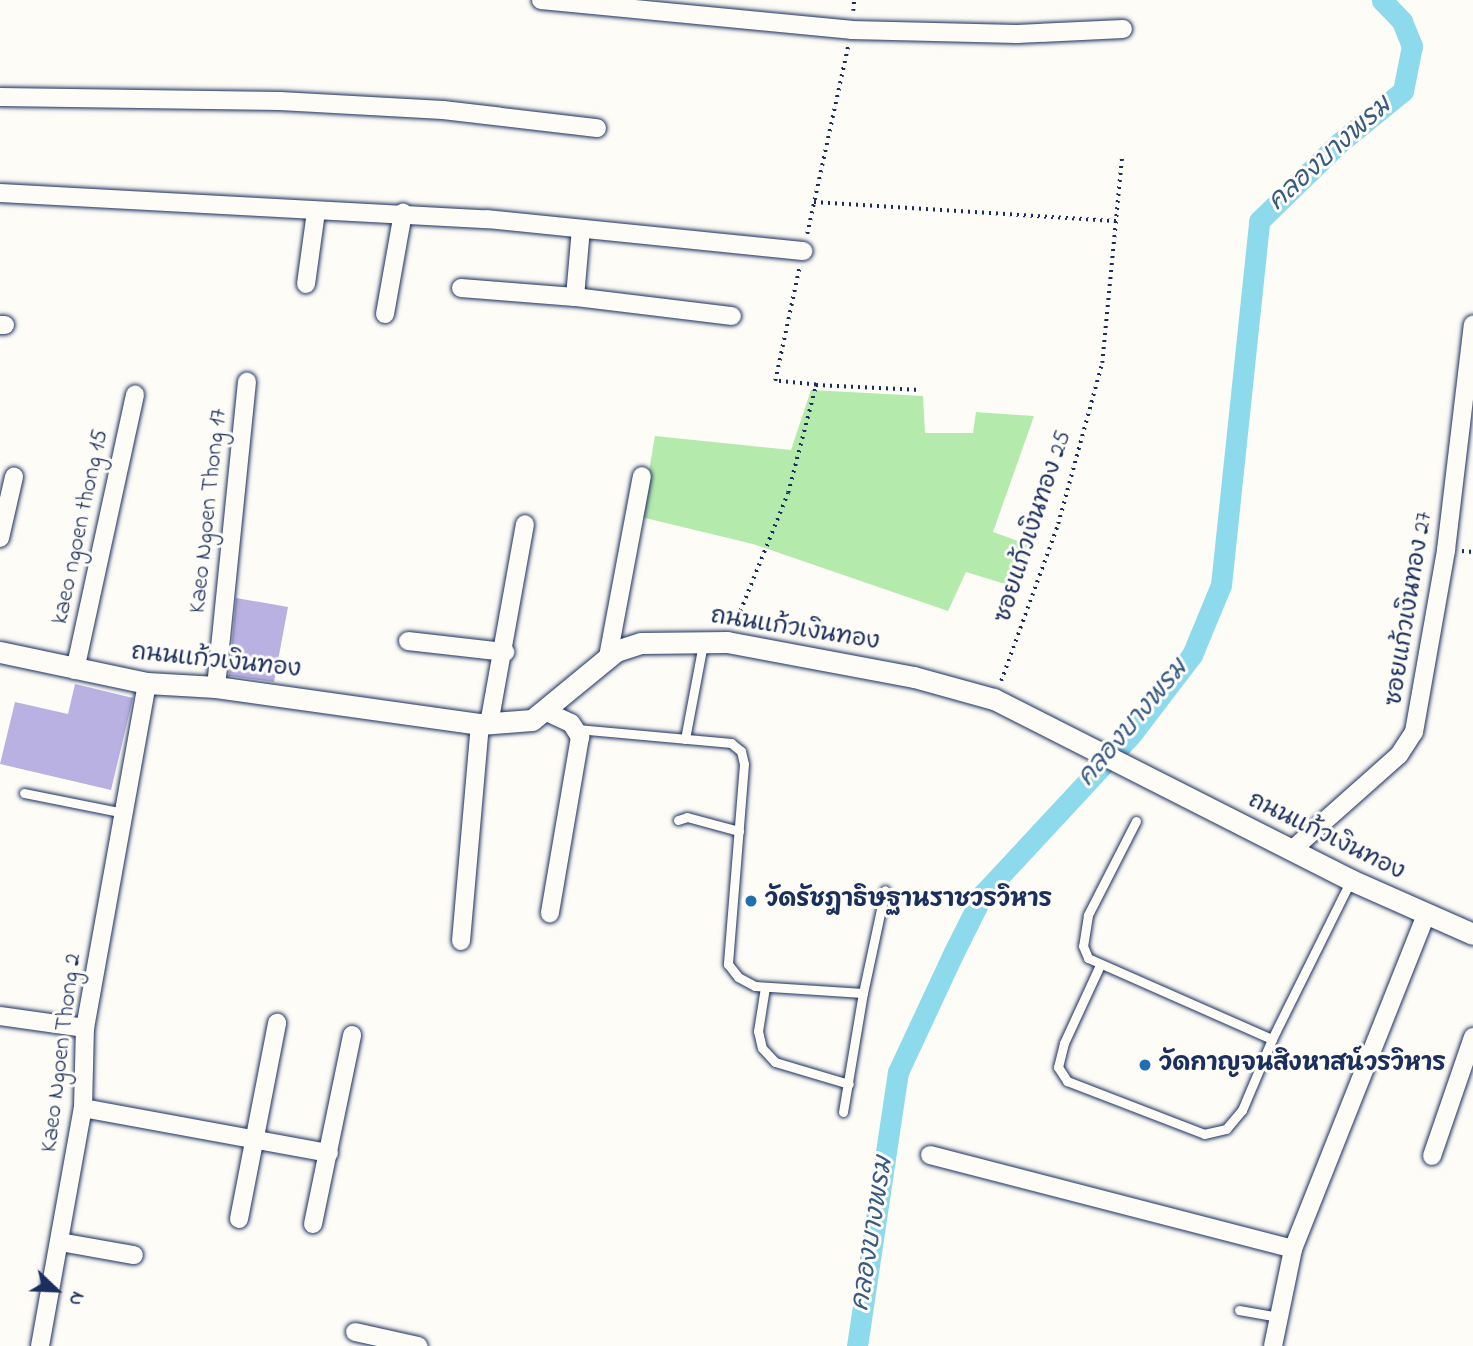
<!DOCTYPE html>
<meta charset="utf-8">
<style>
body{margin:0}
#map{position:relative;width:1473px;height:1346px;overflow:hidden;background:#fdfcf7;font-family:"Indie Flower","Playpen Sans Thai",sans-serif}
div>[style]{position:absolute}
.green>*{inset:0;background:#b5eaad}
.canal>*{height:21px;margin:-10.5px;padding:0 10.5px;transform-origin:10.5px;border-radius:10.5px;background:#8ddaed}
.building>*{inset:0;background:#b9b1e2}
.path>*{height:3.5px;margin-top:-1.75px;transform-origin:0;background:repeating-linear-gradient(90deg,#1b2f5e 0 2px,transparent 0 7px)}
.roads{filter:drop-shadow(0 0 2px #1b2f5e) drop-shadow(0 0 2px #1b2f5e)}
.service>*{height:9px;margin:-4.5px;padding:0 4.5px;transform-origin:4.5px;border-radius:4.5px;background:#fdfcf7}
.minor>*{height:18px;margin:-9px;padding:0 9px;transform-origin:9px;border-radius:9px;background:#fdfcf7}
.tertiary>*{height:21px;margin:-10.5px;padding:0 10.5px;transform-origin:10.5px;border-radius:10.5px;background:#fdfcf7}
.dots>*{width:19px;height:19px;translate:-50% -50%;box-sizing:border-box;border:4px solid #fdfcf7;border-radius:50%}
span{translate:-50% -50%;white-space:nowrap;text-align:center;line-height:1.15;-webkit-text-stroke:6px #fdfcf7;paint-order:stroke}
.street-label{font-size:24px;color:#1b2f5e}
.poi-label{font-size:24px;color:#1b2f5e;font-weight:700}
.left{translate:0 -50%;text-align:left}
.water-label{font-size:26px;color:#385a82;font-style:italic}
.north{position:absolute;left:21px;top:1255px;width:70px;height:70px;-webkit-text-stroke:5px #fdfcf7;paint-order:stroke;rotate:113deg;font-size:19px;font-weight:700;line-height:28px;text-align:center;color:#1b2f5e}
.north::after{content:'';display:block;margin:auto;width:24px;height:32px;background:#1b2f5e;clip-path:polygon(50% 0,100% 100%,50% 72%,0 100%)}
</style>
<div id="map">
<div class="green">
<i style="clip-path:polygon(811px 390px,923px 396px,925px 433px,973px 433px,976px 412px,1034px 416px,993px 532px,1029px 545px,1015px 587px,966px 572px,948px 611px,753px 544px,641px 517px,655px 436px,791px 450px)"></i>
</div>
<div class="canal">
<i style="left:857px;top:1346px;width:277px;rotate:-81.5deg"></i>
<i style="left:898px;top:1072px;width:132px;rotate:-65deg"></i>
<i style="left:954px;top:952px;width:65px;rotate:-63.4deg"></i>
<i style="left:983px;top:894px;width:217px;rotate:-47.1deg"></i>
<i style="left:1131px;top:735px;width:101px;rotate:-52.7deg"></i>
<i style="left:1192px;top:655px;width:76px;rotate:-67.5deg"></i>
<i style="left:1221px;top:585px;width:366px;rotate:-84deg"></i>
<i style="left:1259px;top:221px;width:110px;rotate:-44.3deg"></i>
<i style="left:1338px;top:144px;width:84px;rotate:-39.2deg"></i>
<i style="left:1403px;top:91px;width:46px;rotate:-78.7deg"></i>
<i style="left:1412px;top:46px;width:27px;rotate:-112deg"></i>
<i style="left:1402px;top:21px;width:29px;rotate:-134deg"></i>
</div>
<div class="building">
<i style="clip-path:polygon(236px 598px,288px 607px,274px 682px,229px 676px)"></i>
<i style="clip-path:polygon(75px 684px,133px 698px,111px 790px,0 764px,15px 702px,68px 714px)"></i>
</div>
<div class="path">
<i style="left:853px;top:11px;width:11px;rotate:-85deg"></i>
<i style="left:814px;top:202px;width:305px;rotate:3.6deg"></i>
<i style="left:807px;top:234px;width:192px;rotate:-77.7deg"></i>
<i style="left:816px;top:385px;width:105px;rotate:2.7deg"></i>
<i style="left:1462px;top:551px;width:11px;rotate:5deg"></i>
<i style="left:735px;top:624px;width:141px;rotate:-68deg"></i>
<i style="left:788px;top:493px;width:112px;rotate:-75.5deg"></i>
<i style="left:816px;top:385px;width:41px;rotate:-174.4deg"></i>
<i style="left:775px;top:381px;width:115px;rotate:-77.9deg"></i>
<i style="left:1001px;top:681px;width:167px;rotate:-70deg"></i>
<i style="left:1058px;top:524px;width:167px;rotate:-74.7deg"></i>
<i style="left:1102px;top:363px;width:208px;rotate:-84.5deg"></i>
</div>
<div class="roads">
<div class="service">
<i style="left:577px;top:729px;width:155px;rotate:5.2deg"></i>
<i style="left:731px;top:743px;width:13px;rotate:39deg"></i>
<i style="left:741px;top:751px;width:13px;rotate:77deg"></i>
<i style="left:744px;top:764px;width:201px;rotate:94.6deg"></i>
<i style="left:728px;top:964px;width:16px;rotate:52deg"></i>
<i style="left:738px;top:977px;width:19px;rotate:28deg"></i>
<i style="left:755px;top:986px;width:108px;rotate:3.7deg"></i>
<i style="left:863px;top:993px;width:105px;rotate:-77.9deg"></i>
<i style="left:685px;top:739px;width:97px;rotate:-79.3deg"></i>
<i style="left:24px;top:793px;width:102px;rotate:11.3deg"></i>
<i style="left:678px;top:820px;width:9px;rotate:-18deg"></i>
<i style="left:687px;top:817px;width:54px;rotate:15.1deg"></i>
<i style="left:1136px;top:821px;width:106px;rotate:117.1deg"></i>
<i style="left:1088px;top:915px;width:31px;rotate:99deg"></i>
<i style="left:1083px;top:946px;width:13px;rotate:67deg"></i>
<i style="left:1088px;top:958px;width:201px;rotate:23.8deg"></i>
<i style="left:1272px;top:1039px;width:178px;rotate:-63.6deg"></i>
<i style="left:1100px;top:965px;width:86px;rotate:114.8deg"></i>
<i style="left:1064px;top:1043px;width:25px;rotate:104deg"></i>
<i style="left:1058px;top:1067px;width:17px;rotate:57deg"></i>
<i style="left:1067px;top:1081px;width:147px;rotate:21.1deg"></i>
<i style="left:1204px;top:1134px;width:23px;rotate:-13deg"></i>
<i style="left:1226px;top:1129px;width:25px;rotate:-50deg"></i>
<i style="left:1242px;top:1110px;width:77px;rotate:-67.1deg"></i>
<i style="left:765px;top:987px;width:45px;rotate:99deg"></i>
<i style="left:758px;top:1031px;width:17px;rotate:77deg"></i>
<i style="left:762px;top:1048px;width:19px;rotate:47deg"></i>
<i style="left:775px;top:1062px;width:77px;rotate:16.6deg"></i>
<i style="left:843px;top:1112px;width:121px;rotate:-80.5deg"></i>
<i style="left:1239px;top:1310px;width:40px;rotate:10deg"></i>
</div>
<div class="minor">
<i style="left:541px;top:0;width:311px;rotate:5.5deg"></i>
<i style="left:851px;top:30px;width:166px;rotate:1.4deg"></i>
<i style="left:1017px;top:34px;width:106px;rotate:-2.7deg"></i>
<i style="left:0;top:97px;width:280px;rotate:0.8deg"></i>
<i style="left:280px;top:101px;width:163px;rotate:3.2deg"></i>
<i style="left:443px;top:110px;width:155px;rotate:6.7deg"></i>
<i style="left:0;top:193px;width:488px;rotate:3.1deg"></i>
<i style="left:487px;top:219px;width:318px;rotate:5.8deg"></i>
<i style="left:306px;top:284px;width:73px;rotate:-82.1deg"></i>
<i style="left:461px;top:288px;width:114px;rotate:4.5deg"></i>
<i style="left:575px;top:297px;width:68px;rotate:-85deg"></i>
<i style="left:575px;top:297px;width:158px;rotate:6.9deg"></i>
<i style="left:385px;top:314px;width:103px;rotate:-79.9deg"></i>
<i style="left:0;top:325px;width:5px"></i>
<i style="left:0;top:538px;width:63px;rotate:-77.1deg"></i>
<i style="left:408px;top:641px;width:98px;rotate:6.5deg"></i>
<i style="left:608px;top:657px;width:184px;rotate:-79.4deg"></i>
<i style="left:75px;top:670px;width:282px;rotate:-77.7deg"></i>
<i style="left:216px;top:687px;width:307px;rotate:-84.2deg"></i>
<i style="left:547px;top:712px;width:26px;rotate:25deg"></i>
<i style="left:571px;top:723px;width:17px;rotate:57deg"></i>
<i style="left:580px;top:737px;width:179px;rotate:99.7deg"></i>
<i style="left:489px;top:724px;width:203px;rotate:-79.8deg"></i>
<i style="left:1292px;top:850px;width:143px;rotate:-41.6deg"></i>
<i style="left:1399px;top:755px;width:27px;rotate:-57deg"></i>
<i style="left:1414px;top:732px;width:185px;rotate:-80deg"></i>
<i style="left:1446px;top:550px;width:227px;rotate:-83.2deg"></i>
<i style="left:461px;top:941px;width:218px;rotate:-85deg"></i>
<i style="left:0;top:1016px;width:86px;rotate:8deg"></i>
<i style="left:83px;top:1108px;width:250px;rotate:10.4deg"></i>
<i style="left:930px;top:1155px;width:375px;rotate:14.5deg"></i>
<i style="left:1432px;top:1156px;width:126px;rotate:-71deg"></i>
<i style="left:239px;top:1219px;width:200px;rotate:-79deg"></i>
<i style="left:313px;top:1224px;width:193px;rotate:-78.3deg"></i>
<i style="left:60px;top:1242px;width:75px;rotate:10deg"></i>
<i style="left:355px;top:1332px;width:65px;rotate:12.5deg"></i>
<i style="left:40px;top:1346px;width:242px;rotate:-79.8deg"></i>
<i style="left:83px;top:1108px;width:80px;rotate:-88.6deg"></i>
<i style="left:85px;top:1028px;width:351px;rotate:-79.8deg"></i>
<i style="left:1273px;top:1346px;width:99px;rotate:-78.3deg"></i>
<i style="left:1293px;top:1249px;width:360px;rotate:-68.3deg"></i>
</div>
<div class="tertiary">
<i style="left:0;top:652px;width:150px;rotate:11.9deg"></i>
<i style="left:147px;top:683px;width:69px;rotate:3.3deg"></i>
<i style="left:216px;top:687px;width:267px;rotate:8deg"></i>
<i style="left:480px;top:724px;width:52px;rotate:-4.4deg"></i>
<i style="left:532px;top:720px;width:109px;rotate:-39.4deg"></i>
<i style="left:616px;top:651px;width:26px;rotate:-18deg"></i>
<i style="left:641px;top:643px;width:86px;rotate:-0.7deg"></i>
<i style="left:727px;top:642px;width:190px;rotate:10.6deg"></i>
<i style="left:914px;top:677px;width:83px;rotate:15.4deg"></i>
<i style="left:994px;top:699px;width:400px;rotate:26.9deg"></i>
<i style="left:1351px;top:880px;width:133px;rotate:23.9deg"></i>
</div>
</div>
<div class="dots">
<i style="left:751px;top:901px;background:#1f6fb2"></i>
<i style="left:1145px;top:1065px;background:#1f6fb2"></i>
</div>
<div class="street-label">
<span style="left:209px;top:511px;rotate:-84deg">Kaeo Ngoen Thong 17</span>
<span style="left:81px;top:527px;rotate:-78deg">kaeo ngoen thong 15</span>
<span style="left:1034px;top:527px;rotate:-72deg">ซอยแก้วเงินทอง 25</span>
<span style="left:1410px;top:609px;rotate:-81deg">ซอยแก้วเงินทอง 27</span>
<span style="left:795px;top:630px;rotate:9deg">ถนนแก้วเงินทอง</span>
<span style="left:216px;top:662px;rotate:6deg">ถนนแก้วเงินทอง</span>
<span style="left:1326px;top:837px;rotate:26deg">ถนนแก้วเงินทอง</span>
<span style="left:62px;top:1053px;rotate:-83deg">Kaeo Ngoen Thong 2</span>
</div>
<div class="poi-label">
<span class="left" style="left:765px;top:901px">วัดรัชฎาธิษฐานราชวรวิหาร</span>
<span class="left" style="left:1159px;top:1065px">วัดกาญจนสิงหาสน์วรวิหาร</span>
</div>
<div class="water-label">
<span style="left:1331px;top:155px;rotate:-42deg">คลองบางพรม</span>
<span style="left:1134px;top:724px;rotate:-50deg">คลองบางพรม</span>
<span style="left:874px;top:1234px;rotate:-81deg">คลองบางพรม</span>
</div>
<div class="north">N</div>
</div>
